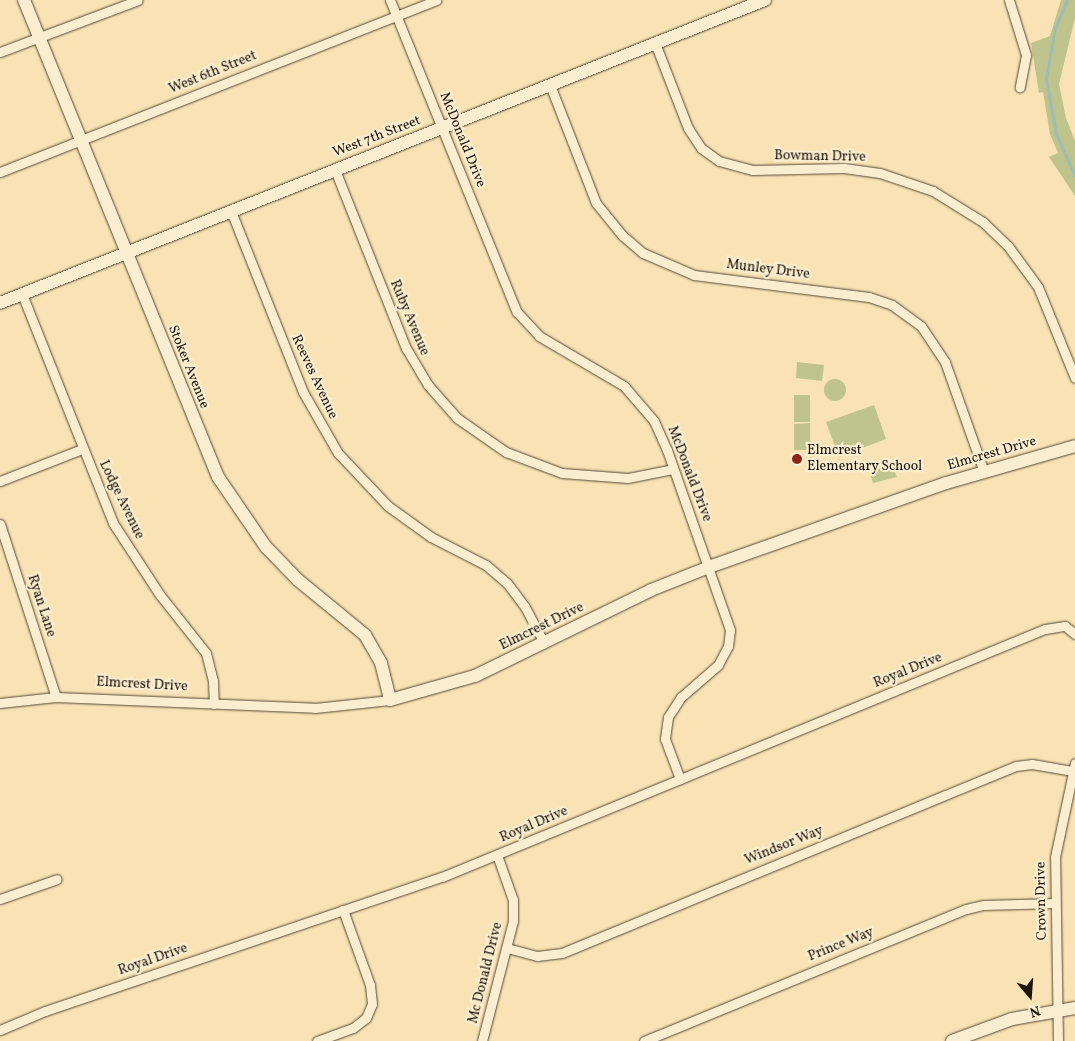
<!DOCTYPE html>
<style>
body{margin:0}
#map{position:relative;width:1075px;height:1041px;overflow:hidden;background:#f9e3b5;font-family:Vollkorn,serif}
div>[style]{position:absolute}
.green>*{inset:0;background:#bfc38c}
.round{border-radius:50%}
.stream>*{height:3px;margin:-1.5px;padding:0 1.5px;transform-origin:1.5px;border-radius:1.5px;background:#9fbdb4}
.roads{filter:drop-shadow(0 0 1px #544836) drop-shadow(0 0 1px #544836)}
.street>*{height:9px;margin:-4.5px;padding:0 4.5px;transform-origin:4.5px;border-radius:4.5px;background:#fbedcf}
.secondary>*{height:12px;margin:-6px;padding:0 6px;transform-origin:6px;border-radius:6px;background:#fbedcf}
.dots>*{width:14px;height:14px;translate:-50% -50%;box-sizing:border-box;border:2px solid #fbedcf;border-radius:50%}
span{translate:-50% -50%;white-space:nowrap;text-align:center;line-height:1.15;-webkit-text-stroke:4.5px #fbedcf;paint-order:stroke}
.street-label{font-size:14px;color:#1d140b}
.poi-label{font-size:14px;color:#1d140b}
.left{translate:0 -50%;text-align:left}
.north{position:absolute;left:1005px;top:971px;width:50px;height:50px;-webkit-text-stroke:4px #fbedcf;paint-order:stroke;rotate:162deg;font-size:14px;font-weight:700;line-height:20px;text-align:center;color:#1d140b}
.north::after{content:'';display:block;margin:auto;width:18px;height:22px;background:#1d140b;clip-path:polygon(50% 0,100% 100%,50% 72%,0 100%)}
</style>
<div id="map">
<div class="green">
<i style="clip-path:polygon(1061px 0,1075px 0,1075px 18px,1059px 84px,1066px 118px,1075px 141px,1075px 196px,1049px 157px,1058px 153px,1050px 134px,1043px 92px,1039px 93px,1031px 43px,1050px 36px)"></i>
<i style="clip-path:polygon(797px 362px,824px 365px,822px 381px,796px 378px)"></i>
<i class="round" style="left:824px;top:379px;width:22px;height:22px"></i>
<i style="clip-path:polygon(794px 395px,810px 395px,810px 422px,794px 422px)"></i>
<i style="clip-path:polygon(874px 405px,886px 439px,839px 457px,826px 422px)"></i>
<i style="clip-path:polygon(810px 423px,810px 450px,794px 450px,794px 424px)"></i>
<i style="clip-path:polygon(892px 466px,897px 477px,873px 483px,870px 474px,873px 470px)"></i>
</div>
<div class="stream">
<i style="left:1067px;top:0;width:30px;rotate:113deg"></i>
<i style="left:1055px;top:28px;width:51px;rotate:100.2deg"></i>
<i style="left:1046px;top:78px;width:57px;rotate:79.9deg"></i>
<i style="left:1056px;top:134px;width:46px;rotate:65.7deg"></i>
</div>
<div class="roads">
<div class="street">
<i style="left:390px;top:0;width:337px;rotate:67.9deg"></i>
<i style="left:517px;top:312px;width:33px;rotate:47deg"></i>
<i style="left:539px;top:336px;width:99px;rotate:30.5deg"></i>
<i style="left:624px;top:386px;width:46px;rotate:49.4deg"></i>
<i style="left:654px;top:421px;width:32px;rotate:66deg"></i>
<i style="left:667px;top:450px;width:191px;rotate:70.7deg"></i>
<i style="left:730px;top:630px;width:16px;rotate:97deg"></i>
<i style="left:728px;top:646px;width:21px;rotate:118deg"></i>
<i style="left:718px;top:665px;width:49px;rotate:139.1deg"></i>
<i style="left:681px;top:697px;width:24px;rotate:123deg"></i>
<i style="left:668px;top:717px;width:22px;rotate:98deg"></i>
<i style="left:665px;top:739px;width:43px;rotate:69.4deg"></i>
<i style="left:1009px;top:0;width:58px;rotate:72.8deg"></i>
<i style="left:1026px;top:55px;width:33px;rotate:101deg"></i>
<i style="left:655px;top:43px;width:91px;rotate:68.8deg"></i>
<i style="left:688px;top:128px;width:24px;rotate:57deg"></i>
<i style="left:701px;top:148px;width:22px;rotate:36deg"></i>
<i style="left:719px;top:161px;width:35px;rotate:15deg"></i>
<i style="left:753px;top:170px;width:91px;rotate:-1.3deg"></i>
<i style="left:844px;top:168px;width:36px;rotate:8deg"></i>
<i style="left:880px;top:173px;width:56px;rotate:18.8deg"></i>
<i style="left:933px;top:191px;width:59px;rotate:31.8deg"></i>
<i style="left:983px;top:222px;width:35px;rotate:44deg"></i>
<i style="left:1008px;top:246px;width:51px;rotate:53.8deg"></i>
<i style="left:1038px;top:287px;width:98px;rotate:67.9deg"></i>
<i style="left:0;top:52px;width:147px;rotate:-20.6deg"></i>
<i style="left:550px;top:85px;width:127px;rotate:68.7deg"></i>
<i style="left:596px;top:203px;width:41px;rotate:50.9deg"></i>
<i style="left:622px;top:235px;width:28px;rotate:41deg"></i>
<i style="left:643px;top:253px;width:56px;rotate:23.3deg"></i>
<i style="left:694px;top:275px;width:176px;rotate:7.2deg"></i>
<i style="left:869px;top:297px;width:24px;rotate:19deg"></i>
<i style="left:892px;top:305px;width:36px;rotate:36deg"></i>
<i style="left:921px;top:326px;width:43px;rotate:56.3deg"></i>
<i style="left:945px;top:362px;width:117px;rotate:70.5deg"></i>
<i style="left:335px;top:170px;width:192px;rotate:68.3deg"></i>
<i style="left:406px;top:348px;width:43px;rotate:59.3deg"></i>
<i style="left:428px;top:385px;width:44px;rotate:48.7deg"></i>
<i style="left:457px;top:418px;width:60px;rotate:34.8deg"></i>
<i style="left:506px;top:452px;width:60px;rotate:20.6deg"></i>
<i style="left:562px;top:473px;width:66px;rotate:4.3deg"></i>
<i style="left:628px;top:478px;width:46px;rotate:-11.3deg"></i>
<i style="left:0;top:172px;width:469px;rotate:-21.5deg"></i>
<i style="left:231px;top:211px;width:195px;rotate:68.3deg"></i>
<i style="left:303px;top:392px;width:70px;rotate:60.2deg"></i>
<i style="left:338px;top:453px;width:73px;rotate:46.7deg"></i>
<i style="left:388px;top:506px;width:53px;rotate:35.8deg"></i>
<i style="left:431px;top:537px;width:62px;rotate:27deg"></i>
<i style="left:486px;top:565px;width:28px;rotate:41deg"></i>
<i style="left:507px;top:583px;width:30px;rotate:53deg"></i>
<i style="left:525px;top:607px;width:41px;rotate:62.2deg"></i>
<i style="left:22px;top:294px;width:246px;rotate:68.3deg"></i>
<i style="left:113px;top:523px;width:86px;rotate:56.9deg"></i>
<i style="left:160px;top:595px;width:74px;rotate:51.6deg"></i>
<i style="left:206px;top:653px;width:29px;rotate:76deg"></i>
<i style="left:213px;top:681px;width:23px;rotate:88deg"></i>
<i style="left:0;top:481px;width:88px;rotate:-21.3deg"></i>
<i style="left:0;top:524px;width:182px;rotate:72.1deg"></i>
<i style="left:0;top:703px;width:56px;rotate:-6.1deg"></i>
<i style="left:56px;top:697px;width:259px;rotate:2.4deg"></i>
<i style="left:315px;top:708px;width:75px;rotate:-6.1deg"></i>
<i style="left:0;top:899px;width:60px;rotate:-19.3deg"></i>
<i style="left:507px;top:948px;width:31px;rotate:15deg"></i>
<i style="left:537px;top:956px;width:25px;rotate:-7deg"></i>
<i style="left:562px;top:953px;width:491px;rotate:-22.4deg"></i>
<i style="left:1016px;top:766px;width:16px;rotate:-7deg"></i>
<i style="left:1032px;top:764px;width:42px;rotate:9.7deg"></i>
<i style="left:0;top:1030px;width:49px;rotate:-22.9deg"></i>
<i style="left:45px;top:1011px;width:419px;rotate:-18.7deg"></i>
<i style="left:442px;top:877px;width:652px;rotate:-22.36deg"></i>
<i style="left:1045px;top:629px;width:20px;rotate:-9deg"></i>
<i style="left:1065px;top:626px;width:13px;rotate:39deg"></i>
<i style="left:317px;top:1041px;width:38px;rotate:-20deg"></i>
<i style="left:353px;top:1028px;width:16px;rotate:-38deg"></i>
<i style="left:366px;top:1018px;width:15px;rotate:-67deg"></i>
<i style="left:372px;top:1004px;width:19px;rotate:-96deg"></i>
<i style="left:370px;top:985px;width:80px;rotate:-109.8deg"></i>
<i style="left:482px;top:1041px;width:124px;rotate:-75.5deg"></i>
<i style="left:513px;top:921px;width:21px;rotate:-90deg"></i>
<i style="left:513px;top:900px;width:48px;rotate:-109.6deg"></i>
<i style="left:644px;top:1041px;width:348px;rotate:-22.3deg"></i>
<i style="left:966px;top:909px;width:18px;rotate:-13deg"></i>
<i style="left:984px;top:905px;width:71px;rotate:-1.6deg"></i>
<i style="left:1058px;top:1041px;width:184px;rotate:-90.9deg"></i>
<i style="left:1055px;top:857px;width:96px;rotate:-78deg"></i>
</div>
<div class="secondary">
<i style="left:24px;top:0;width:515px;rotate:67.87deg"></i>
<i style="left:218px;top:477px;width:85px;rotate:55.6deg"></i>
<i style="left:266px;top:547px;width:46px;rotate:45.9deg"></i>
<i style="left:298px;top:580px;width:87px;rotate:39.4deg"></i>
<i style="left:365px;top:635px;width:32px;rotate:60deg"></i>
<i style="left:381px;top:663px;width:38px;rotate:76deg"></i>
<i style="left:390px;top:700px;width:88px;rotate:-15.8deg"></i>
<i style="left:475px;top:676px;width:196px;rotate:-26deg"></i>
<i style="left:651px;top:590px;width:62px;rotate:-21.6deg"></i>
<i style="left:709px;top:567px;width:251px;rotate:-19.5deg"></i>
<i style="left:946px;top:483px;width:134px;rotate:-16deg"></i>
<i style="left:0;top:303px;width:823px;rotate:-21.61deg"></i>
<i style="left:952px;top:1041px;width:64px;rotate:-20.1deg"></i>
<i style="left:1012px;top:1019px;width:64px;rotate:-9.9deg"></i>
</div>
</div>
<div class="dots">
<i style="left:797px;top:459px;background:#8f2418"></i>
</div>
<div class="street-label">
<span style="left:213px;top:73px;rotate:-22deg">West 6th Street</span>
<span style="left:377px;top:137px;rotate:-21deg">West 7th Street</span>
<span style="left:462px;top:140px;rotate:68deg">McDonald Drive</span>
<span style="left:820px;top:157px;rotate:1deg">Bowman Drive</span>
<span style="left:768px;top:270px;rotate:7deg">Munley Drive</span>
<span style="left:409px;top:318px;rotate:67deg">Ruby Avenue</span>
<span style="left:188px;top:367px;rotate:68deg">Stoker Avenue</span>
<span style="left:314px;top:377px;rotate:65deg">Reeves Avenue</span>
<span style="left:992px;top:454px;rotate:-16deg">Elmcrest Drive</span>
<span style="left:689px;top:474px;rotate:69deg">McDonald Drive</span>
<span style="left:121px;top:500px;rotate:64deg">Lodge Avenue</span>
<span style="left:41px;top:606px;rotate:72deg">Ryan Lane</span>
<span style="left:542px;top:627px;rotate:-26deg">Elmcrest Drive</span>
<span style="left:908px;top:671px;rotate:-22deg">Royal Drive</span>
<span style="left:142px;top:685px;rotate:3deg">Elmcrest Drive</span>
<span style="left:534px;top:825px;rotate:-23deg">Royal Drive</span>
<span style="left:784px;top:846px;rotate:-22deg">Windsor Way</span>
<span style="left:1042px;top:901px;rotate:-91deg">Crown Drive</span>
<span style="left:841px;top:945px;rotate:-22deg">Prince Way</span>
<span style="left:153px;top:960px;rotate:-19deg">Royal Drive</span>
<span style="left:486px;top:973px;rotate:-76deg">Mc Donald Drive</span>
</div>
<div class="poi-label">
<span class="left" style="left:807px;top:459px">Elmcrest<br>Elementary School</span>
</div>
<div class="north">N</div>
</div>
